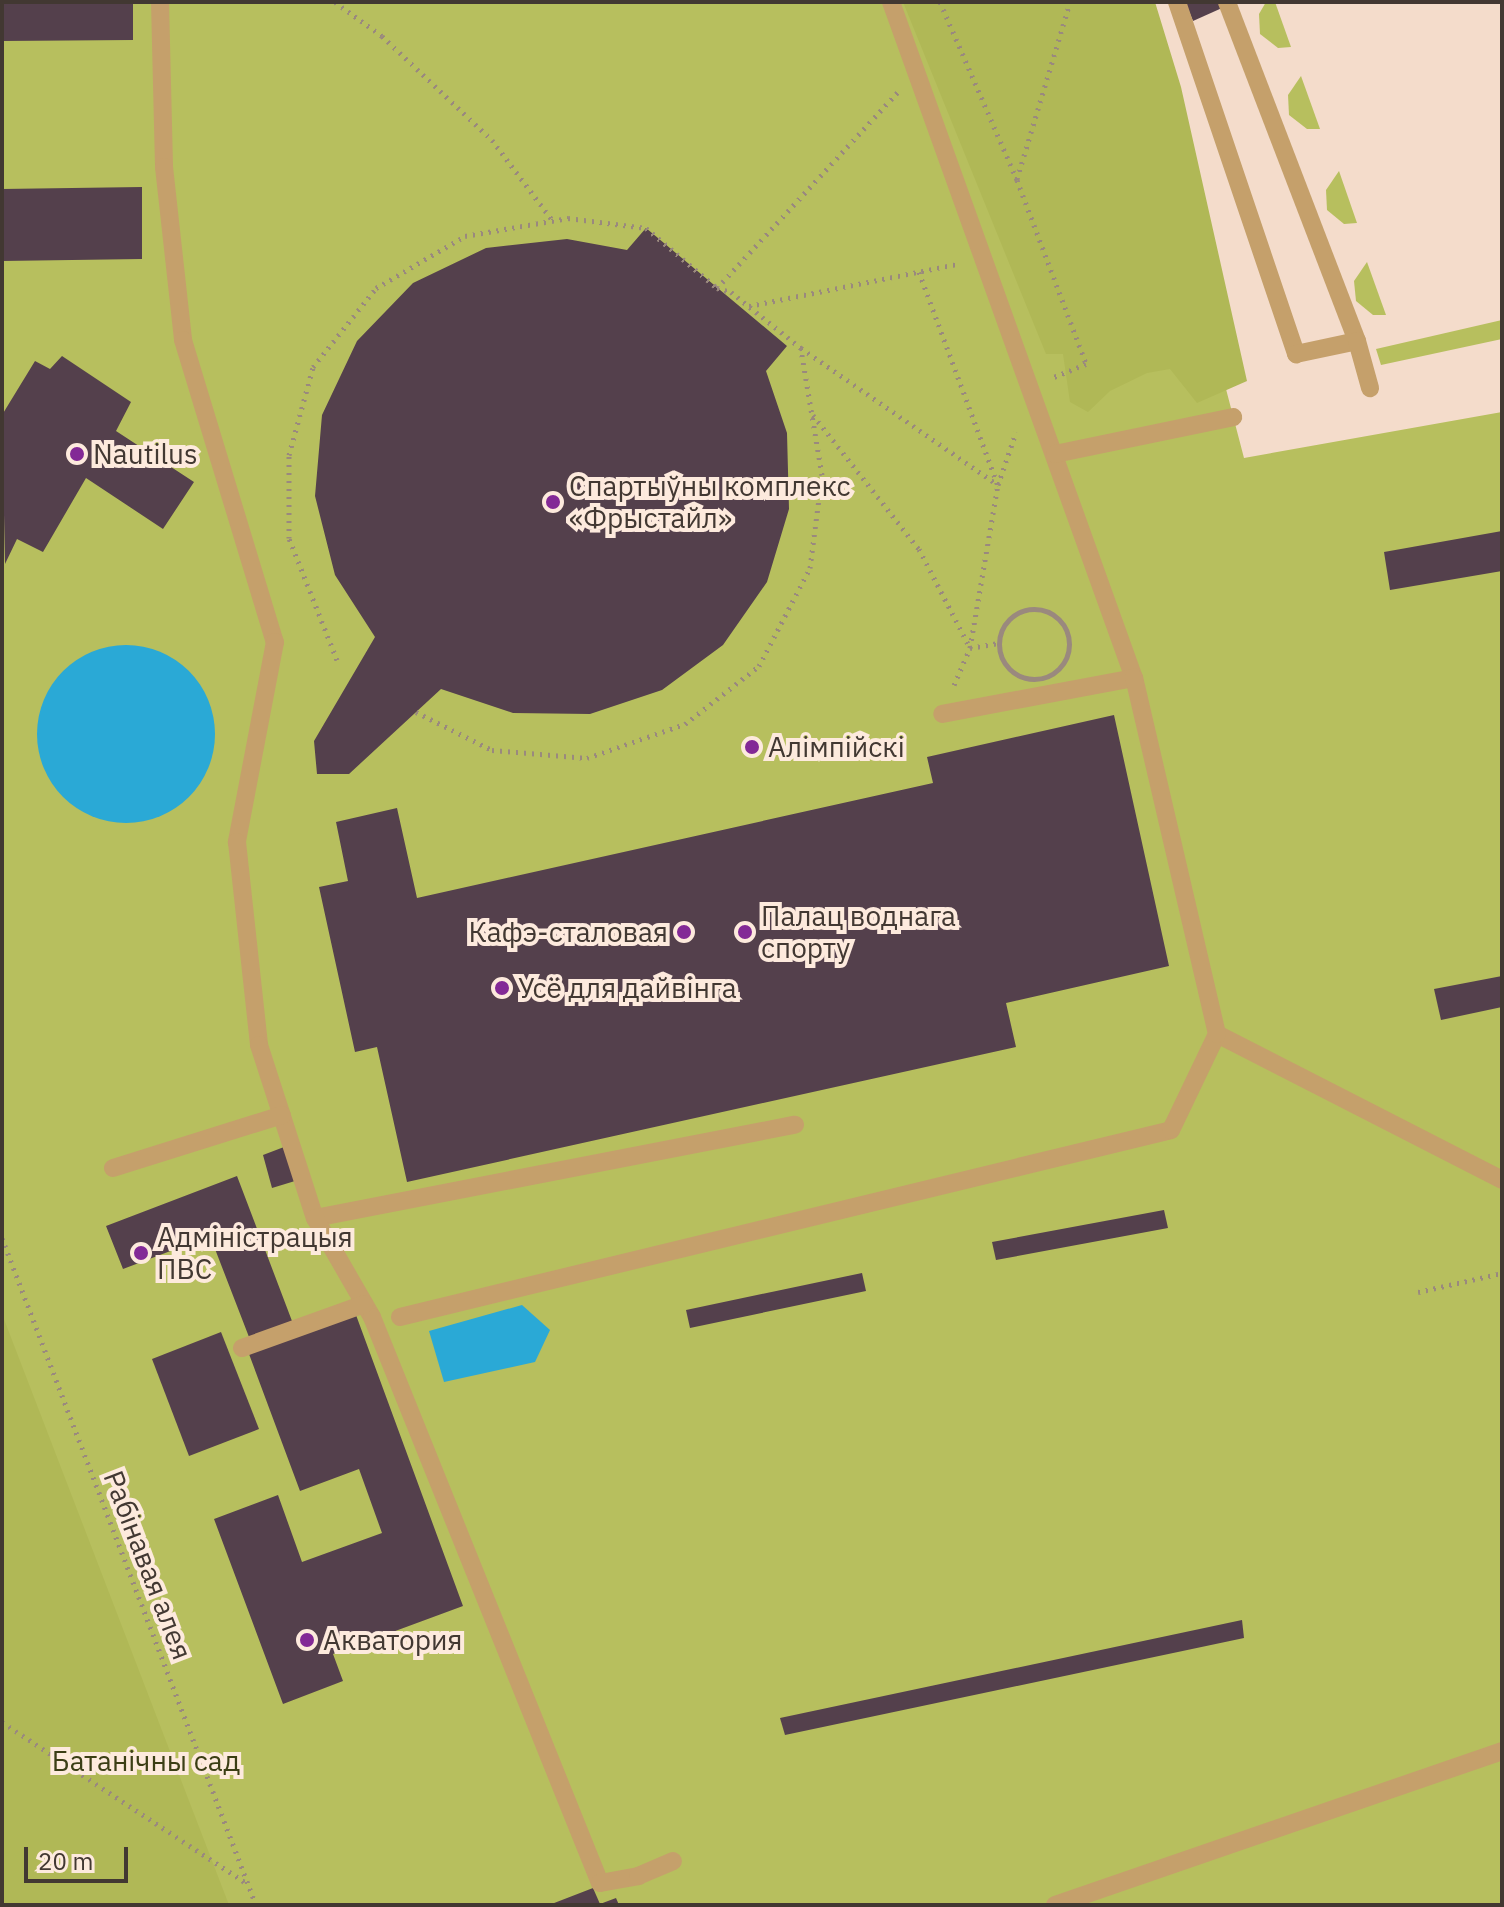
<!DOCTYPE html>
<meta charset="utf-8">
<style>
body{margin:0}
#map{position:relative;width:1504px;height:1907px;overflow:hidden;background:#f4dccb;font-family:"IBM Plex Sans",sans-serif}
div>[style]{position:absolute}
.green>*{inset:0;background:#b7bf5e}
.forest>*{inset:0;background:#b0b856}
.water>*{inset:0;background:#2aa9d6}
.round{border-radius:50%}
.building>*{inset:0;background:#54404c}
.path>*{height:5px;margin-top:-2.5px;transform-origin:0;background:repeating-linear-gradient(90deg,#9a897e 0 2px,transparent 0 8px)}
.path>.ring{margin:-2.5px;padding:0;box-sizing:content-box;background:none;border:5px solid #9a897e;border-radius:50%}
.lane>*{height:18px;margin:-9px;padding:0 9px;transform-origin:9px;border-radius:9px;background:#c5a06b}
.dots>*{width:22px;height:22px;translate:-50% -50%;box-sizing:border-box;border:4px solid #fdeadd;border-radius:50%}
span{translate:-50% -50%;white-space:nowrap;text-align:center;line-height:1.15;-webkit-text-stroke:8px #fdeadd;paint-order:stroke}
.poi-label{font-size:28px;color:#423832}
.left{translate:0 -50%;text-align:left}
.right{translate:-100% -50%;text-align:right}
.street-label{font-size:28px;color:#423832}
.park-label{font-size:28px;color:#3b3e15}
.frame{position:absolute;inset:0;border:4px solid #423832;pointer-events:none}
.scale{position:absolute;left:24px;top:1847px;width:104px;height:36px;box-sizing:border-box;border:4px solid #423832;border-top:0;padding-left:10px;font-size:24px;line-height:28px;white-space:nowrap;color:#423832;-webkit-text-stroke:6px #fdeadd;paint-order:stroke}
</style>
<div id="map">
<div class="green">
<i style="clip-path:polygon(2px 2px,1125px 2px,1244px 458px,1502px 412px,1502px 1905px,2px 1905px)"></i>
<i style="clip-path:polygon(1266px 2px,1275px 2px,1291px 47px,1278px 48px,1260px 34px,1259px 14px)"></i>
<i style="clip-path:polygon(1301px 76px,1320px 129px,1307px 129px,1289px 115px,1288px 95px)"></i>
<i style="clip-path:polygon(1339px 171px,1357px 223px,1344px 224px,1327px 210px,1326px 190px)"></i>
<i style="clip-path:polygon(1367px 262px,1386px 315px,1373px 315px,1356px 301px,1354px 281px)"></i>
<i style="clip-path:polygon(1502px 320px,1502px 339px,1381px 365px,1376px 349px)"></i>
</div>
<div class="forest">
<i style="clip-path:polygon(903px 2px,1155px 2px,1181px 87px,1247px 381px,1197px 403px,1170px 369px,1147px 373px,1110px 391px,1088px 412px,1070px 402px,1063px 354px,1046px 354px)"></i>
<i style="clip-path:polygon(2px 1314px,229px 1905px,2px 1905px)"></i>
</div>
<div class="water">
<i class="round" style="left:37px;top:645px;width:178px;height:178px"></i>
<i style="clip-path:polygon(522px 1305px,550px 1330px,535px 1362px,444px 1382px,429px 1331px)"></i>
</div>
<div class="building">
<i style="clip-path:polygon(2px 2px,133px 2px,133px 40px,2px 41px)"></i>
<i style="clip-path:polygon(1185px 2px,1220px 2px,1222px 8px,1193px 21px)"></i>
<i style="clip-path:polygon(142px 187px,142px 259px,2px 261px,2px 189px)"></i>
<i style="clip-path:polygon(646px 228px,787px 346px,766px 371px,787px 433px,789px 509px,767px 582px,723px 645px,662px 690px,590px 714px,513px 713px,441px 689px,349px 774px,317px 774px,314px 741px,375px 637px,335px 575px,315px 496px,322px 415px,357px 341px,413px 283px,486px 248px,567px 239px,627px 250px)"></i>
<i style="clip-path:polygon(62px 356px,131px 402px,116px 431px,194px 482px,163px 529px,86px 478px,43px 552px,17px 539px,5px 564px,2px 415px,35px 361px,50px 369px)"></i>
<i style="clip-path:polygon(1502px 531px,1502px 571px,1390px 590px,1384px 552px)"></i>
<i style="clip-path:polygon(1114px 715px,1169px 966px,1006px 1003px,1016px 1047px,407px 1182px,377px 1047px,355px 1052px,319px 887px,348px 881px,336px 822px,397px 808px,417px 898px,933px 783px,927px 757px)"></i>
<i style="clip-path:polygon(1502px 976px,1502px 1007px,1441px 1020px,1434px 989px)"></i>
<i style="clip-path:polygon(284px 1147px,295px 1181px,272px 1188px,263px 1155px)"></i>
<i style="clip-path:polygon(237px 1176px,292px 1321px,249px 1337px,210px 1236px,123px 1269px,106px 1226px)"></i>
<i style="clip-path:polygon(1164px 1210px,1168px 1228px,996px 1260px,992px 1242px)"></i>
<i style="clip-path:polygon(862px 1273px,866px 1291px,690px 1328px,686px 1310px)"></i>
<i style="clip-path:polygon(356px 1315px,463px 1606px,333px 1654px,343px 1681px,283px 1704px,214px 1519px,278px 1495px,302px 1562px,382px 1533px,359px 1469px,300px 1491px,249px 1354px)"></i>
<i style="clip-path:polygon(221px 1332px,259px 1429px,189px 1456px,152px 1359px)"></i>
<i style="clip-path:polygon(1242px 1620px,1244px 1638px,785px 1735px,780px 1718px)"></i>
<i style="clip-path:polygon(593px 1888px,600px 1904px,616px 1898px,619px 1905px,549px 1905px)"></i>
</div>
<div class="path">
<i style="left:335px;top:2px;width:58px;rotate:35.9deg"></i>
<i style="left:382px;top:36px;width:151px;rotate:43.4deg"></i>
<i style="left:492px;top:140px;width:101px;rotate:53deg"></i>
<i style="left:940px;top:2px;width:194px;rotate:66.6deg"></i>
<i style="left:1017px;top:180px;width:197px;rotate:69.4deg"></i>
<i style="left:1086px;top:364px;width:37px;rotate:158deg"></i>
<i style="left:1017px;top:179px;width:185px;rotate:-73.3deg"></i>
<i style="left:919px;top:272px;width:227px;rotate:69.7deg"></i>
<i style="left:717px;top:288px;width:267px;rotate:-47.3deg"></i>
<i style="left:749px;top:306px;width:213px;rotate:-11.4deg"></i>
<i style="left:813px;top:415px;width:171px;rotate:51.7deg"></i>
<i style="left:919px;top:549px;width:111px;rotate:62.7deg"></i>
<i style="left:970px;top:648px;width:29px;rotate:-10deg"></i>
<i class="ring" style="left:999px;top:609px;width:65px;height:65px"></i>
<i style="left:337px;top:660px;width:131px;rotate:-111.5deg"></i>
<i style="left:289px;top:538px;width:83px;rotate:-90deg"></i>
<i style="left:289px;top:455px;width:91px;rotate:-74.7deg"></i>
<i style="left:313px;top:367px;width:101px;rotate:-51.4deg"></i>
<i style="left:376px;top:288px;width:103px;rotate:-30.3deg"></i>
<i style="left:465px;top:236px;width:105px;rotate:-9.9deg"></i>
<i style="left:568px;top:218px;width:79px;rotate:7.3deg"></i>
<i style="left:646px;top:228px;width:93px;rotate:40.2deg"></i>
<i style="left:717px;top:288px;width:15px;rotate:16deg"></i>
<i style="left:731px;top:292px;width:90px;rotate:38.7deg"></i>
<i style="left:801px;top:348px;width:240px;rotate:34.8deg"></i>
<i style="left:954px;top:685px;width:40px;rotate:-66.6deg"></i>
<i style="left:970px;top:648px;width:165px;rotate:-80.3deg"></i>
<i style="left:998px;top:485px;width:56px;rotate:-71.2deg"></i>
<i style="left:416px;top:712px;width:85px;rotate:26.6deg"></i>
<i style="left:492px;top:750px;width:95px;rotate:4.8deg"></i>
<i style="left:587px;top:758px;width:104px;rotate:-19.1deg"></i>
<i style="left:685px;top:724px;width:94px;rotate:-38.1deg"></i>
<i style="left:759px;top:666px;width:110px;rotate:-62.5deg"></i>
<i style="left:810px;top:568px;width:94px;rotate:-82.6deg"></i>
<i style="left:822px;top:475px;width:128px;rotate:-99.5deg"></i>
<i style="left:2px;top:1238px;width:714px;rotate:69.15deg"></i>
<i style="left:1418px;top:1292px;width:86px;rotate:-12.7deg"></i>
<i style="left:2px;top:1722px;width:295px;rotate:33.4deg"></i>
</div>
<div class="lane">
<i style="left:160px;top:2px;width:165px;rotate:88.6deg"></i>
<i style="left:164px;top:167px;width:174px;rotate:83.7deg"></i>
<i style="left:183px;top:340px;width:316px;rotate:73.1deg"></i>
<i style="left:275px;top:642px;width:204px;rotate:100.8deg"></i>
<i style="left:237px;top:842px;width:204px;rotate:83.8deg"></i>
<i style="left:259px;top:1045px;width:182px;rotate:72.1deg"></i>
<i style="left:315px;top:1218px;width:489px;rotate:-11deg"></i>
<i style="left:891px;top:2px;width:718px;rotate:70.23deg"></i>
<i style="left:1134px;top:678px;width:195px;rotate:169.4deg"></i>
<i style="left:1177px;top:2px;width:372px;rotate:71.3deg"></i>
<i style="left:1296px;top:354px;width:62px;rotate:-12deg"></i>
<i style="left:1357px;top:341px;width:363px;rotate:-111deg"></i>
<i style="left:1357px;top:341px;width:49px;rotate:74.5deg"></i>
<i style="left:1055px;top:454px;width:182px;rotate:-11.7deg"></i>
<i style="left:1217px;top:1034px;width:320px;rotate:27.1deg"></i>
<i style="left:113px;top:1168px;width:177px;rotate:-17.4deg"></i>
<i style="left:315px;top:1218px;width:114px;rotate:60.1deg"></i>
<i style="left:372px;top:1317px;width:610px;rotate:68.06deg"></i>
<i style="left:600px;top:1883px;width:39px;rotate:-10deg"></i>
<i style="left:638px;top:1876px;width:38px;rotate:-23deg"></i>
<i style="left:400px;top:1317px;width:793px;rotate:-13.63deg"></i>
<i style="left:1171px;top:1130px;width:106px;rotate:-64.4deg"></i>
<i style="left:1217px;top:1034px;width:366px;rotate:-103.1deg"></i>
<i style="left:242px;top:1348px;width:130px;rotate:-19.8deg"></i>
<i style="left:1055px;top:1905px;width:473px;rotate:-19deg"></i>
</div>
<div class="dots">
<i style="left:77px;top:454px;background:#832996"></i>
<i style="left:553px;top:502px;background:#832996"></i>
<i style="left:752px;top:747px;background:#832996"></i>
<i style="left:684px;top:932px;background:#832996"></i>
<i style="left:745px;top:932px;background:#832996"></i>
<i style="left:502px;top:988px;background:#832996"></i>
<i style="left:141px;top:1253px;background:#832996"></i>
<i style="left:307px;top:1640px;background:#832996"></i>
</div>
<div class="poi-label">
<span class="left" style="left:93px;top:454px">Nautilus</span>
<span class="left" style="left:569px;top:502px">Спартыўны комплекс<br>«Фрыстайл»</span>
<span class="left" style="left:768px;top:747px">Алімпійскі</span>
<span class="left" style="left:761px;top:932px">Палац воднага<br>спорту</span>
<span class="right" style="left:668px;top:932px">Кафэ-сталовая</span>
<span class="left" style="left:518px;top:988px">Усё для дайвінга</span>
<span class="left" style="left:157px;top:1253px">Адміністрацыя<br>ПВС</span>
<span class="left" style="left:323px;top:1640px">Акватория</span>
</div>
<div class="street-label">
<span style="left:148px;top:1565px;rotate:69deg">Рабінавая алея</span>
</div>
<div class="park-label">
<span style="left:146px;top:1761px">Батанічны сад</span>
</div>
<div class="frame"></div>
<div class="scale">20 m</div>
</div>
